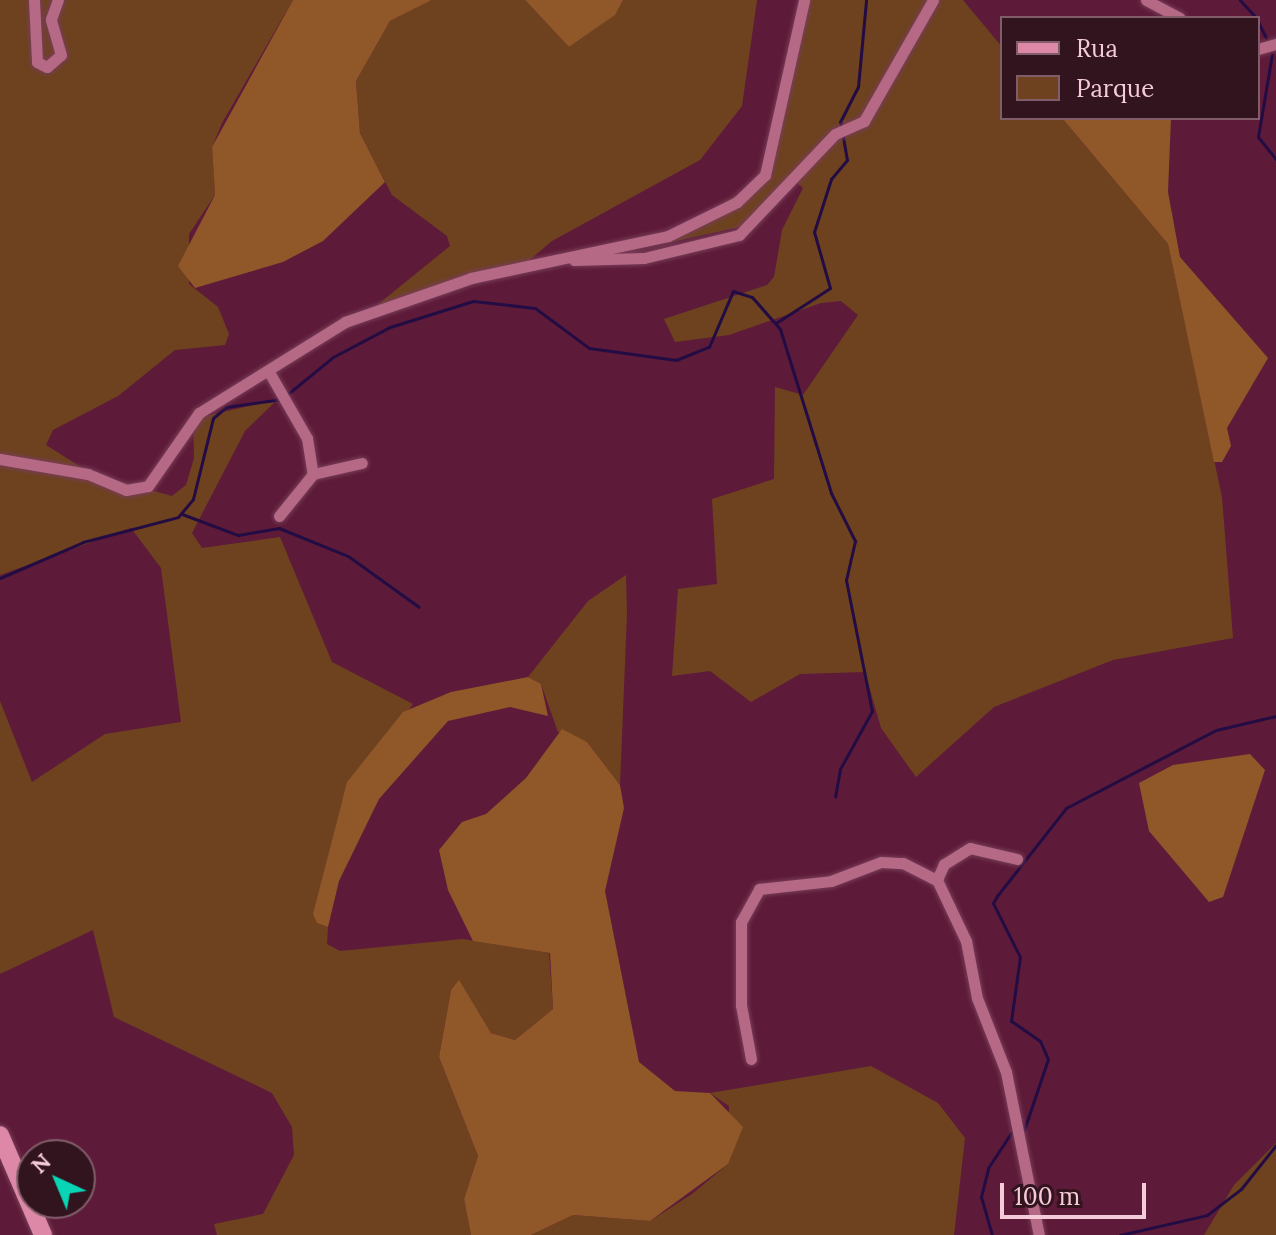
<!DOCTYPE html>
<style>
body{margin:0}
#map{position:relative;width:1276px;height:1235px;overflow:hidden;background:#5e1b39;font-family:Lora,serif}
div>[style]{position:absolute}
.green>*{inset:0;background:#6e421f}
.forest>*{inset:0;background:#905729}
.stream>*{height:3px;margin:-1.5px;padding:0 1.5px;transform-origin:1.5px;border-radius:1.5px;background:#230c43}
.roads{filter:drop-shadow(0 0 2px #773d58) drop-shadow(0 0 2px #773d58)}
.street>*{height:11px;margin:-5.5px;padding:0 5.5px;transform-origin:5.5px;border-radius:5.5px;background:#b56985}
.primary>*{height:18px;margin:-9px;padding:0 9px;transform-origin:9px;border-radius:9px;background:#dd88a7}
span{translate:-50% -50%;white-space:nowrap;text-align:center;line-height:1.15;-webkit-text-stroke:6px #32141f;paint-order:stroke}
.legend{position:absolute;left:1000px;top:16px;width:260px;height:104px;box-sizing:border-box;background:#32141f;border:2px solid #805d69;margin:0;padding:10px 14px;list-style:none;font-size:24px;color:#f6cbd9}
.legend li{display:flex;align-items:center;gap:16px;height:40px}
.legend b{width:40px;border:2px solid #805d69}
.north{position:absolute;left:16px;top:1139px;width:80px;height:80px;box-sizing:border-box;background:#32141f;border:2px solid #805d69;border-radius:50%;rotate:316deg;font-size:22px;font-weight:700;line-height:32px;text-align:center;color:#f6cbd9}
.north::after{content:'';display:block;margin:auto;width:28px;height:36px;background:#08d5b5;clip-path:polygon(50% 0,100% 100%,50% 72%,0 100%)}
.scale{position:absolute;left:1000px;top:1183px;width:146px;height:36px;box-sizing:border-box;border:4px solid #f6cbd9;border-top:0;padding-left:10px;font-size:24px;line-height:28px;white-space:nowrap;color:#f6cbd9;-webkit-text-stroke:6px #32141f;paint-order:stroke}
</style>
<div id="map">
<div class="green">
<i style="clip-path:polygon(0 0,293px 0,222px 123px,212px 147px,215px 195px,189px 234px,189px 284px,218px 307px,229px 334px,225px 345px,175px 350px,118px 396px,53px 430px,46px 445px,92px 474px,172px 496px,186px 485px,194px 458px,193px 419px,278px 399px,245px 431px,192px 533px,202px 548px,280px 537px,332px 662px,413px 704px,342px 802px,320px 889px,317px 923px,328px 927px,327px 944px,340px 951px,463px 939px,549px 953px,553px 1009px,515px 1040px,491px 1033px,459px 981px,451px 990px,439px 1057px,478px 1156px,464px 1199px,471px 1235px,217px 1235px,214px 1224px,263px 1214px,294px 1155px,292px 1127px,272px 1093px,114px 1017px,93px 930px,0 974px,0 701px,32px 782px,105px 734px,181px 722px,161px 568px,131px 528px,0 575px)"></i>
<i style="clip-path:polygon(432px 0,525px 0,569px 47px,614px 15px,623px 0,757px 0,742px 106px,700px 160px,552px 241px,518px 270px,376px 306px,450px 246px,447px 236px,392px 195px,360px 133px,356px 81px,390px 21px)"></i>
<i style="clip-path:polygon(803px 0,963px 0,1002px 47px,1002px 118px,1062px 118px,1168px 244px,1222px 497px,1233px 638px,1113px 660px,994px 707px,916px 777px,881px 728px,865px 672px,800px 674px,751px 702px,710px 671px,672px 676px,678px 589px,717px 584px,712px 499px,774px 479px,775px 387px,803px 395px,858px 315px,841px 301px,821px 303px,729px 335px,675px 342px,664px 319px,767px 285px,774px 277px,782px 230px,803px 188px,796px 182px,749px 225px,658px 245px,757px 182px,776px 146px)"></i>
<i style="clip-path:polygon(626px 575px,627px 614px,620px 785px,587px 742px,558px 732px,541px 684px,528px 677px,588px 601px)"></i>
<i style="clip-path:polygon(871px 1066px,938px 1103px,965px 1138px,954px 1235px,531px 1235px,573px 1215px,650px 1221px,692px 1194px,728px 1164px,729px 1106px,710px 1093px)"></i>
<i style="clip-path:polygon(1276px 1143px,1276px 1235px,1204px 1235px,1234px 1185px)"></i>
</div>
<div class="forest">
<i style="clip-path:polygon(293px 0,432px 0,390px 21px,356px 81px,360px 133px,385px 182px,323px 241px,283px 262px,195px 288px,178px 266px,215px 195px,212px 147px)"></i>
<i style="clip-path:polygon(525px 0,623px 0,615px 15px,569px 47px)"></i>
<i style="clip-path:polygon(1062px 118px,1171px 118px,1168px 192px,1180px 257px,1268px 358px,1227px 428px,1231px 446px,1222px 462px,1214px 462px,1168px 244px)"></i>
<i style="clip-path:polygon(528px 677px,541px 684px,548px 716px,510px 707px,448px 721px,379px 799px,339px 881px,328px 927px,317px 923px,313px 914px,347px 782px,403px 712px,451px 692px)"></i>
<i style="clip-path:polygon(562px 729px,587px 742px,620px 785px,624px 808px,605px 891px,639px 1062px,675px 1091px,710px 1093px,743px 1127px,728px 1164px,650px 1221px,573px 1215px,531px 1235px,471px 1235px,464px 1199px,478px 1156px,439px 1057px,451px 990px,459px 980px,491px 1033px,515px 1040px,553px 1009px,550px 953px,473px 941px,448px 890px,439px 850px,462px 822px,486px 814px,526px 778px)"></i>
<i style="clip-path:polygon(1250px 754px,1265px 770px,1223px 897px,1209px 902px,1149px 831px,1139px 783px,1173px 765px)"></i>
</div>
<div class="stream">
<i style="left:1240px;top:0;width:24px;rotate:48deg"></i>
<i style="left:1258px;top:22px;width:18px;rotate:63deg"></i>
<i style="left:1272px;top:54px;width:84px;rotate:99.6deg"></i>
<i style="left:1258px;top:137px;width:28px;rotate:51deg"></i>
<i style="left:776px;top:323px;width:64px;rotate:-32.9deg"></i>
<i style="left:830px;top:288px;width:58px;rotate:-105.9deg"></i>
<i style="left:814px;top:232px;width:56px;rotate:-72.2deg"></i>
<i style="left:831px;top:179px;width:25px;rotate:-50deg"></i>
<i style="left:847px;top:160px;width:39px;rotate:-100deg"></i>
<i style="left:840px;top:122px;width:39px;rotate:-63deg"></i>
<i style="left:858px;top:87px;width:87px;rotate:-84.7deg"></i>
<i style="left:289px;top:393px;width:57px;rotate:-39.3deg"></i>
<i style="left:333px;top:357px;width:64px;rotate:-27.8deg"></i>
<i style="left:390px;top:327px;width:87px;rotate:-17.4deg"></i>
<i style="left:473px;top:301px;width:62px;rotate:6.4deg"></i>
<i style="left:535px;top:308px;width:67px;rotate:36.5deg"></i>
<i style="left:589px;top:348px;width:88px;rotate:7.9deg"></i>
<i style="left:676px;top:360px;width:35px;rotate:-22deg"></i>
<i style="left:709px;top:347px;width:61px;rotate:-66.8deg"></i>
<i style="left:733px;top:291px;width:20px;rotate:18deg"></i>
<i style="left:752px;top:297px;width:43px;rotate:48.8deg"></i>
<i style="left:780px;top:329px;width:172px;rotate:72.7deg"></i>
<i style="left:831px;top:493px;width:54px;rotate:63.4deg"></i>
<i style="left:855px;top:541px;width:40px;rotate:103deg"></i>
<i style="left:846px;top:580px;width:134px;rotate:78.8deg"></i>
<i style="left:872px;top:711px;width:66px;rotate:118.9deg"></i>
<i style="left:840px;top:769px;width:28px;rotate:100deg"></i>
<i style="left:182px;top:514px;width:60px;rotate:20.6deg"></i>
<i style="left:238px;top:535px;width:42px;rotate:-9.7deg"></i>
<i style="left:279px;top:528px;width:74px;rotate:22.1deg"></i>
<i style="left:348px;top:556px;width:87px;rotate:35.7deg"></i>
<i style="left:0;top:578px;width:90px;rotate:-23.4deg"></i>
<i style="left:83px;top:542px;width:98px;rotate:-14.7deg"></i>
<i style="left:178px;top:517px;width:23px;rotate:-50deg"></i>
<i style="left:193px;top:499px;width:83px;rotate:-76.1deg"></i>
<i style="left:213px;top:418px;width:17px;rotate:-40deg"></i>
<i style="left:226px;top:407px;width:57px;rotate:-8.1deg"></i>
<i style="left:1024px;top:1130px;width:75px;rotate:-71.3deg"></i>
<i style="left:1048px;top:1059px;width:20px;rotate:-114deg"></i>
<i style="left:1040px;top:1041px;width:35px;rotate:-145deg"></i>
<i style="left:1011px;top:1021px;width:65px;rotate:-82deg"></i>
<i style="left:1020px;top:957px;width:60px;rotate:-116.6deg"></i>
<i style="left:993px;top:903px;width:8px;rotate:-60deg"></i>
<i style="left:997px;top:896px;width:112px;rotate:-51.9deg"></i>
<i style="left:1066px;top:808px;width:169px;rotate:-27.5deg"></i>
<i style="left:1216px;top:730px;width:62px;rotate:-13.1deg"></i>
<i style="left:992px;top:1235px;width:40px;rotate:-106deg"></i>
<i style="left:981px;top:1197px;width:30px;rotate:-76deg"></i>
<i style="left:988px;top:1168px;width:42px;rotate:-56.7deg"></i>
<i style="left:1120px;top:1235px;width:89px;rotate:-12.9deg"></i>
<i style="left:1207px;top:1215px;width:43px;rotate:-37.4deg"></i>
<i style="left:1241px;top:1189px;width:56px;rotate:-51.5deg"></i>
</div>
<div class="roads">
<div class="street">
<i style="left:34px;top:0;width:62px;rotate:87.2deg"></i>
<i style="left:37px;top:62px;width:11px;rotate:27deg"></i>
<i style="left:47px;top:67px;width:18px;rotate:-41deg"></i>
<i style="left:61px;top:55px;width:37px;rotate:-106deg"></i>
<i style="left:51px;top:19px;width:20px;rotate:-70deg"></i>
<i style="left:1146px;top:0;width:38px;rotate:28deg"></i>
<i style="left:1258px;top:49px;width:19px;rotate:-16deg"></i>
<i style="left:574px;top:260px;width:70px;rotate:-1.6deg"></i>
<i style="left:644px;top:258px;width:98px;rotate:-13.6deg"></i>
<i style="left:739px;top:235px;width:139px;rotate:-46.5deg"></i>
<i style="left:835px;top:134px;width:32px;rotate:-24deg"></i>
<i style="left:864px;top:121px;width:139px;rotate:-60.3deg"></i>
<i style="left:269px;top:372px;width:76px;rotate:60.1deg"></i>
<i style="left:307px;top:438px;width:36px;rotate:81deg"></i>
<i style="left:313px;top:474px;width:54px;rotate:129deg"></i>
<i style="left:0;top:459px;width:89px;rotate:9.7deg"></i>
<i style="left:88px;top:474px;width:41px;rotate:22.8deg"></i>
<i style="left:126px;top:490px;width:22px;rotate:-10deg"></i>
<i style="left:148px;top:486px;width:89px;rotate:-55.1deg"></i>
<i style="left:199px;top:413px;width:172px;rotate:-31.9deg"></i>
<i style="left:345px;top:322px;width:133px;rotate:-19.2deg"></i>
<i style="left:471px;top:278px;width:201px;rotate:-12deg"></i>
<i style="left:668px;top:236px;width:77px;rotate:-26.2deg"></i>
<i style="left:737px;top:202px;width:39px;rotate:-44deg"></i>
<i style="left:765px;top:175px;width:179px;rotate:-77.4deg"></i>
<i style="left:313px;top:474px;width:50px;rotate:-12.7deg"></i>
<i style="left:1017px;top:859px;width:48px;rotate:-166.8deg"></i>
<i style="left:970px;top:848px;width:31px;rotate:148deg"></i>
<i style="left:944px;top:864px;width:17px;rotate:114deg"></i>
<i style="left:937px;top:880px;width:68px;rotate:64.6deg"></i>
<i style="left:966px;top:941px;width:58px;rotate:79.1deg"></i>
<i style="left:977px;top:998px;width:79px;rotate:68.6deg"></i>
<i style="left:1006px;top:1072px;width:166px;rotate:78.6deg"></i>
<i style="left:751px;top:1059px;width:55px;rotate:-100.5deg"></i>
<i style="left:741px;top:1005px;width:83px;rotate:-90deg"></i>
<i style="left:741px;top:922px;width:38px;rotate:-61deg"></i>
<i style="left:759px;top:889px;width:72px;rotate:-6.3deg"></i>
<i style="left:831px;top:881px;width:53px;rotate:-20.8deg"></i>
<i style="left:881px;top:862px;width:22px;rotate:3deg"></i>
<i style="left:903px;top:863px;width:38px;rotate:27deg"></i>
</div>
<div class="primary">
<i style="left:0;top:1135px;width:109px;rotate:66.7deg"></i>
</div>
</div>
<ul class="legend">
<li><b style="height:10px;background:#dd88a7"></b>Rua</li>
<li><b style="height:22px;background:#6e421f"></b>Parque</li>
</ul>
<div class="north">N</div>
<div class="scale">100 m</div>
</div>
